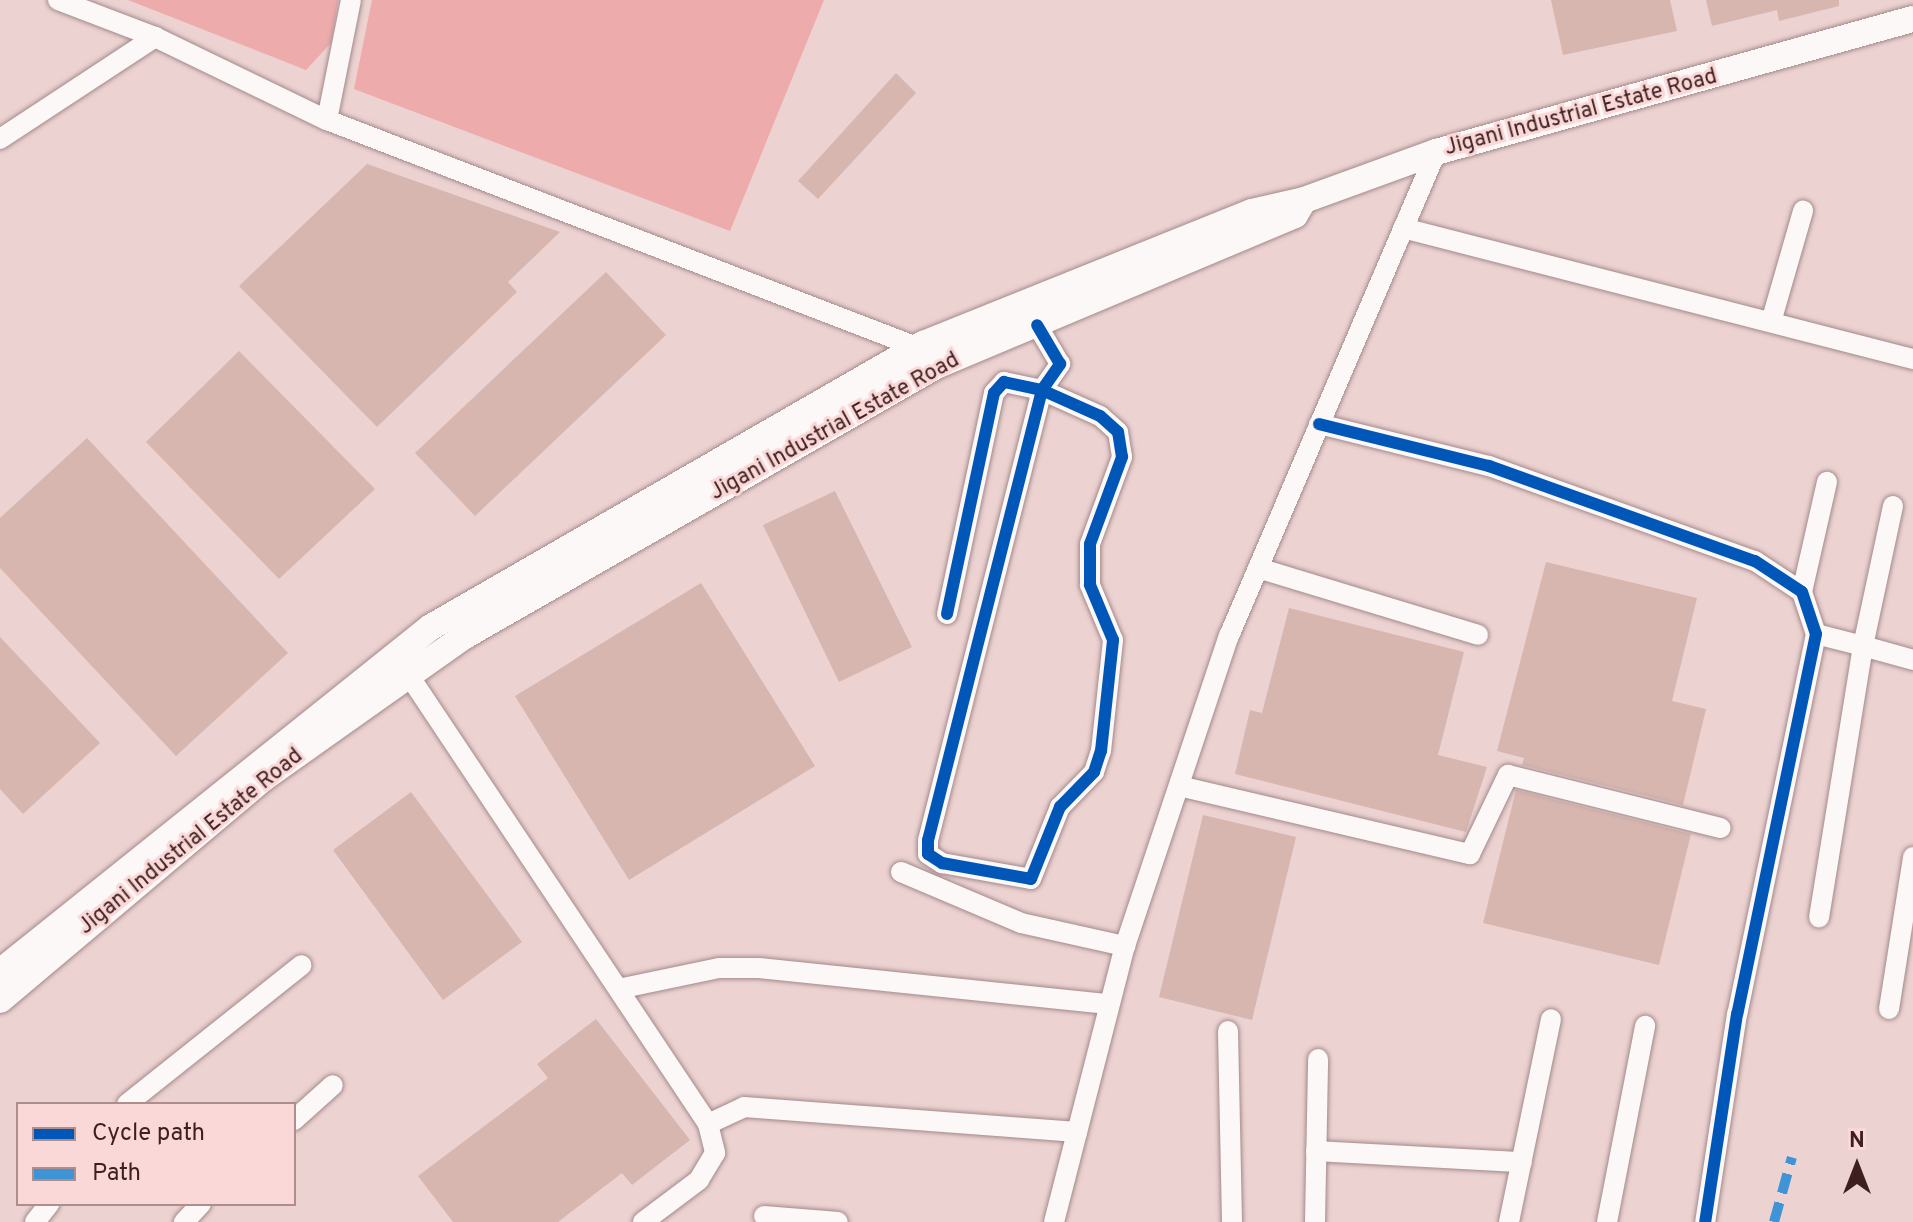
<!DOCTYPE html>
<style>
body{margin:0}
#map{position:relative;width:1913px;height:1222px;overflow:hidden;background:#ecd2d1;font-family:Overpass,sans-serif}
div>[style]{position:absolute}
.green>*{inset:0;background:#eeabab}
.building>*{inset:0;background:#d6b6af}
.roads{filter:drop-shadow(0 0 2px #a38a8a) drop-shadow(0 0 2px #a38a8a)}
.minor>*{height:20px;margin:-10px;padding:0 10px;transform-origin:10px;border-radius:10px;background:#fcf8f8}
.major>*{height:26px;margin:-13px;padding:0 13px;transform-origin:13px;border-radius:13px;background:#fcf8f8}
.quiet>*{height:10px;margin-top:-5px;transform-origin:0;background:repeating-linear-gradient(90deg,#3f94d5 0 20px,transparent 0 30px)}
.cycleway>*{height:12px;margin:-6px;padding:0 6px;transform-origin:6px;border-radius:6px;background:#0057b8}
span{translate:-50% -50%;white-space:nowrap;text-align:center;line-height:1.15;-webkit-text-stroke:6px #fad8d7;paint-order:stroke}
.street-label{font-size:22px;color:#3d1f1f}
.legend{position:absolute;left:16px;top:1102px;width:280px;height:104px;box-sizing:border-box;background:#fad8d7;border:2px solid #ae8e8d;margin:0;padding:10px 14px;list-style:none;font-size:24px;color:#3d1f1f}
.legend li{display:flex;align-items:center;gap:16px;height:40px}
.legend b{width:40px;border:2px solid #ae8e8d}
.north{position:absolute;left:1817px;top:1126px;width:80px;height:80px;-webkit-text-stroke:6px #fad8d7;paint-order:stroke;rotate:0deg;font-size:22px;font-weight:700;line-height:32px;text-align:center;color:#3d1f1f}
.north::after{content:'';display:block;margin:auto;width:28px;height:36px;background:#3d1f1f;clip-path:polygon(50% 0,100% 100%,50% 72%,0 100%)}
</style>
<div id="map">
<div class="green">
<i style="clip-path:polygon(128px 0,338px 0,331px 43px,306px 70px)"></i>
<i style="clip-path:polygon(372px 0,824px 0,730px 231px,354px 89px)"></i>
</div>
<div class="building">
<i style="clip-path:polygon(1551px 0,1670px 0,1677px 31px,1563px 55px)"></i>
<i style="clip-path:polygon(1706px 0,1839px 0,1839px 6px,1779px 21px,1777px 10px,1712px 26px)"></i>
<i style="clip-path:polygon(896px 73px,916px 93px,818px 199px,798px 181px)"></i>
<i style="clip-path:polygon(367px 164px,560px 232px,508px 282px,517px 292px,377px 427px,239px 286px)"></i>
<i style="clip-path:polygon(606px 272px,666px 335px,475px 516px,415px 453px)"></i>
<i style="clip-path:polygon(239px 351px,375px 489px,279px 579px,146px 442px)"></i>
<i style="clip-path:polygon(87px 438px,288px 653px,176px 756px,0 568px,0 518px)"></i>
<i style="clip-path:polygon(835px 491px,912px 647px,839px 682px,763px 525px)"></i>
<i style="clip-path:polygon(1546px 562px,1697px 598px,1672px 701px,1706px 709px,1683px 805px,1522px 765px,1524px 758px,1497px 751px)"></i>
<i style="clip-path:polygon(701px 583px,815px 766px,629px 880px,515px 696px)"></i>
<i style="clip-path:polygon(1289px 608px,1464px 652px,1438px 755px,1487px 767px,1466px 832px,1235px 774px,1250px 710px,1262px 713px)"></i>
<i style="clip-path:polygon(0 637px,100px 743px,23px 814px,0 789px)"></i>
<i style="clip-path:polygon(1516px 790px,1691px 834px,1659px 965px,1483px 923px)"></i>
<i style="clip-path:polygon(411px 792px,522px 942px,443px 1000px,333px 850px)"></i>
<i style="clip-path:polygon(1203px 815px,1296px 837px,1252px 1020px,1159px 997px)"></i>
<i style="clip-path:polygon(596px 1019px,690px 1140px,632px 1185px,622px 1173px,558px 1222px,453px 1222px,418px 1176px,548px 1078px,537px 1064px)"></i>
</div>
<div class="roads">
<div class="minor">
<i style="left:58px;top:0;width:104px;rotate:20.9deg"></i>
<i style="left:155px;top:37px;width:191px;rotate:25.8deg"></i>
<i style="left:327px;top:120px;width:643px;rotate:21.06deg"></i>
<i style="left:327px;top:120px;width:122px;rotate:-78.7deg"></i>
<i style="left:0;top:139px;width:186px;rotate:-33.3deg"></i>
<i style="left:1403px;top:228px;width:527px;rotate:14.41deg"></i>
<i style="left:1771px;top:322px;width:116px;rotate:-73.9deg"></i>
<i style="left:1319px;top:424px;width:175px;rotate:13.9deg"></i>
<i style="left:1489px;top:466px;width:282px;rotate:19.7deg"></i>
<i style="left:1755px;top:561px;width:56px;rotate:33.4deg"></i>
<i style="left:1802px;top:592px;width:44px;rotate:71.6deg"></i>
<i style="left:1816px;top:634px;width:388px;rotate:101.7deg"></i>
<i style="left:1737px;top:1014px;width:210px;rotate:98.7deg"></i>
<i style="left:1893px;top:506px;width:143px;rotate:102.1deg"></i>
<i style="left:1863px;top:646px;width:52px;rotate:15.6deg"></i>
<i style="left:1258px;top:568px;width:230px;rotate:16.9deg"></i>
<i style="left:1802px;top:592px;width:113px;rotate:-77.2deg"></i>
<i style="left:947px;top:614px;width:226px;rotate:-78deg"></i>
<i style="left:994px;top:393px;width:15px;rotate:-48deg"></i>
<i style="left:1004px;top:382px;width:39px;rotate:12deg"></i>
<i style="left:1042px;top:390px;width:464px;rotate:104.2deg"></i>
<i style="left:928px;top:840px;width:14px;rotate:90deg"></i>
<i style="left:928px;top:854px;width:17px;rotate:33deg"></i>
<i style="left:942px;top:863px;width:90px;rotate:10.2deg"></i>
<i style="left:1031px;top:879px;width:78px;rotate:-68.1deg"></i>
<i style="left:1060px;top:807px;width:49px;rotate:-45.8deg"></i>
<i style="left:1094px;top:772px;width:22px;rotate:-72deg"></i>
<i style="left:1101px;top:751px;width:112px;rotate:-83.8deg"></i>
<i style="left:1113px;top:640px;width:60px;rotate:-112.7deg"></i>
<i style="left:1090px;top:585px;width:41px;rotate:-90deg"></i>
<i style="left:1090px;top:544px;width:93px;rotate:-69.8deg"></i>
<i style="left:1122px;top:457px;width:25px;rotate:-99deg"></i>
<i style="left:1118px;top:432px;width:24px;rotate:-138deg"></i>
<i style="left:1100px;top:416px;width:64px;rotate:-155.9deg"></i>
<i style="left:1042px;top:390px;width:32px;rotate:-55deg"></i>
<i style="left:1060px;top:364px;width:45px;rotate:-120.5deg"></i>
<i style="left:1816px;top:634px;width:49px;rotate:14.3deg"></i>
<i style="left:1863px;top:646px;width:275px;rotate:99.2deg"></i>
<i style="left:410px;top:677px;width:537px;rotate:56.31deg"></i>
<i style="left:708px;top:1124px;width:30px;rotate:76deg"></i>
<i style="left:715px;top:1153px;width:31px;rotate:121deg"></i>
<i style="left:699px;top:1180px;width:70px;rotate:143.1deg"></i>
<i style="left:1179px;top:786px;width:299px;rotate:13.2deg"></i>
<i style="left:1470px;top:854px;width:88px;rotate:-64.3deg"></i>
<i style="left:1508px;top:775px;width:219px;rotate:14deg"></i>
<i style="left:901px;top:872px;width:130px;rotate:23deg"></i>
<i style="left:1021px;top:923px;width:107px;rotate:12.5deg"></i>
<i style="left:623px;top:988px;width:98px;rotate:-11.8deg"></i>
<i style="left:719px;top:968px;width:40px"></i>
<i style="left:759px;top:968px;width:351px;rotate:5.9deg"></i>
<i style="left:1889px;top:1009px;width:154px;rotate:-81deg"></i>
<i style="left:1228px;top:1031px;width:191px;rotate:88.8deg"></i>
<i style="left:127px;top:1104px;width:223px;rotate:-38.5deg"></i>
<i style="left:294px;top:1120px;width:52px;rotate:-41.9deg"></i>
<i style="left:708px;top:1124px;width:40px;rotate:-25deg"></i>
<i style="left:744px;top:1107px;width:334px;rotate:4.3deg"></i>
<i style="left:1316px;top:1151px;width:206px;rotate:3.1deg"></i>
<i style="left:764px;top:1216px;width:74px;rotate:4.6deg"></i>
<i style="left:35px;top:1222px;width:23px;rotate:-52deg"></i>
<i style="left:184px;top:1222px;width:25px;rotate:-47deg"></i>
<i style="left:1054px;top:1222px;width:285px;rotate:-75.6deg"></i>
<i style="left:1125px;top:946px;width:327px;rotate:-71.5deg"></i>
<i style="left:1229px;top:636px;width:526px;rotate:-66.84deg"></i>
<i style="left:1315px;top:1222px;width:163px;rotate:-88.9deg"></i>
<i style="left:1509px;top:1222px;width:207px;rotate:-78.3deg"></i>
<i style="left:1607px;top:1222px;width:200px;rotate:-79deg"></i>
</div>
<div class="major">
<i style="left:0;top:972px;width:552px;rotate:-38.68deg"></i>
<i style="left:431px;top:627px;width:568px;rotate:-29.91deg"></i>
<i style="left:923px;top:344px;width:354px;rotate:-21.9deg"></i>
<i style="left:1252px;top:212px;width:53px;rotate:-13deg"></i>
<i style="left:0;top:1000px;width:345px;rotate:-40.1deg"></i>
<i style="left:264px;top:778px;width:244px;rotate:-35.3deg"></i>
<i style="left:463px;top:637px;width:545px;rotate:-29.81deg"></i>
<i style="left:936px;top:366px;width:389px;rotate:-22.8deg"></i>
<i style="left:1295px;top:215px;width:17px;rotate:-59deg"></i>
<i style="left:1304px;top:200px;width:140px;rotate:-20deg"></i>
<i style="left:1436px;top:152px;width:495px;rotate:-15.6deg"></i>
</div>
</div>
<div class="quiet">
<i style="left:1774px;top:1222px;width:67px;rotate:-74.5deg"></i>
</div>
<div class="cycleway">
<i style="left:1319px;top:424px;width:175px;rotate:13.9deg"></i>
<i style="left:1489px;top:466px;width:282px;rotate:19.7deg"></i>
<i style="left:1755px;top:561px;width:56px;rotate:33.4deg"></i>
<i style="left:1802px;top:592px;width:44px;rotate:71.6deg"></i>
<i style="left:1816px;top:634px;width:388px;rotate:101.7deg"></i>
<i style="left:1737px;top:1014px;width:210px;rotate:98.7deg"></i>
<i style="left:947px;top:614px;width:226px;rotate:-78deg"></i>
<i style="left:994px;top:393px;width:15px;rotate:-48deg"></i>
<i style="left:1004px;top:382px;width:39px;rotate:12deg"></i>
<i style="left:1042px;top:390px;width:464px;rotate:104.2deg"></i>
<i style="left:928px;top:840px;width:14px;rotate:90deg"></i>
<i style="left:928px;top:854px;width:17px;rotate:33deg"></i>
<i style="left:942px;top:863px;width:90px;rotate:10.2deg"></i>
<i style="left:1031px;top:879px;width:78px;rotate:-68.1deg"></i>
<i style="left:1060px;top:807px;width:49px;rotate:-45.8deg"></i>
<i style="left:1094px;top:772px;width:22px;rotate:-72deg"></i>
<i style="left:1101px;top:751px;width:112px;rotate:-83.8deg"></i>
<i style="left:1113px;top:640px;width:60px;rotate:-112.7deg"></i>
<i style="left:1090px;top:585px;width:41px;rotate:-90deg"></i>
<i style="left:1090px;top:544px;width:93px;rotate:-69.8deg"></i>
<i style="left:1122px;top:457px;width:25px;rotate:-99deg"></i>
<i style="left:1118px;top:432px;width:24px;rotate:-138deg"></i>
<i style="left:1100px;top:416px;width:64px;rotate:-155.9deg"></i>
<i style="left:1042px;top:390px;width:32px;rotate:-55deg"></i>
<i style="left:1060px;top:364px;width:45px;rotate:-120.5deg"></i>
</div>
<div class="street-label">
<span style="left:1581px;top:113px;rotate:-15deg">Jigani Industrial Estate Road</span>
<span style="left:835px;top:427px;rotate:-29deg">Jigani Industrial Estate Road</span>
<span style="left:191px;top:842px;rotate:-39deg">Jigani Industrial Estate Road</span>
</div>
<ul class="legend">
<li><b style="height:10px;background:#0057b8"></b>Cycle path</li>
<li><b style="height:10px;background:#3f94d5"></b>Path</li>
</ul>
<div class="north">N</div>
</div>
